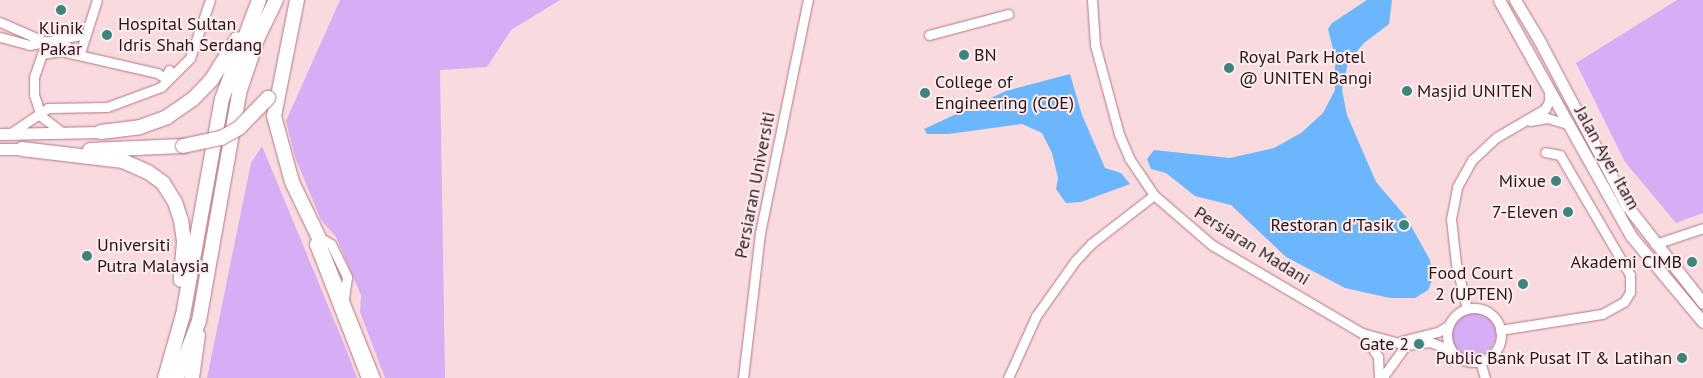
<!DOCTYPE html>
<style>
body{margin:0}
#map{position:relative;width:1703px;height:378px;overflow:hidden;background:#f9dbdf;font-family:"PT Sans",sans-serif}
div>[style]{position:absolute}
.green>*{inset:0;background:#d5aef5}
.round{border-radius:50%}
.water>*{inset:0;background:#6bb6fd}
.roads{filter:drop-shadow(0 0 1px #b77680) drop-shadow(0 0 1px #b77680)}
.minor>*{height:9px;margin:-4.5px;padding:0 4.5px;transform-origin:4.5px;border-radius:4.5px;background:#fff}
.minor>.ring{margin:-4.5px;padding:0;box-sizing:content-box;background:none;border:9px solid #fff;border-radius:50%}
.major>*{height:11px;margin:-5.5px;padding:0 5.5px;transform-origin:5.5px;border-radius:5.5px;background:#fff}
.highway>*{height:14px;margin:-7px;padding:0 7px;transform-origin:7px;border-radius:7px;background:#fff}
.bridges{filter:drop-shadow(0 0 1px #b77680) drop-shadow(0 0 1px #b77680)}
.highway-bridge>*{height:14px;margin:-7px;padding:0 7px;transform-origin:7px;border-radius:7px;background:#fff}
.dots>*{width:14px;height:14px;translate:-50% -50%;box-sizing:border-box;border:2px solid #fcedef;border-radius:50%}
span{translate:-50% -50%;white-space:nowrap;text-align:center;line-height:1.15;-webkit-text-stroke:4px #fcedef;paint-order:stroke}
.poi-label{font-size:18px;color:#2d1419}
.left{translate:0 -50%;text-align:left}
.right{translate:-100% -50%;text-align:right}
.street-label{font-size:18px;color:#2d1419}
</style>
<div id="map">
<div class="green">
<i style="clip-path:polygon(340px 0,560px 0,511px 30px,487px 67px,440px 70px,445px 378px,385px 378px,360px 312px,361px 295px,336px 237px,321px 220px,295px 157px,286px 121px)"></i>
<i style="clip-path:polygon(1677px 0,1703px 0,1703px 213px,1676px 223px,1625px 162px,1576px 63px)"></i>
<i style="clip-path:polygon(262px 146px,346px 349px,357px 378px,207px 378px,251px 163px)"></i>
<i class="round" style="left:1450px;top:311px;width:46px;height:46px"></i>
</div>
<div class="water">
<i style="clip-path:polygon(1367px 0,1392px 0,1389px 24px,1364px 43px,1348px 62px,1342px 90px,1347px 115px,1376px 182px,1406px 217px,1430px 260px,1433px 278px,1428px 290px,1415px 298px,1390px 298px,1345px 288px,1286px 257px,1231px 205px,1195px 196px,1166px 173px,1151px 169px,1147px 159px,1154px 150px,1230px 158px,1274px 148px,1301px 133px,1323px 113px,1335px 90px,1335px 57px,1328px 29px,1332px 23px)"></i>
<i style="clip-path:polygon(1070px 74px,1082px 115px,1105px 168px,1121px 173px,1130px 184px,1081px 202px,1066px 203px,1056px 189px,1058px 178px,1052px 153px,1042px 133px,1022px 124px,948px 134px,927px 134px,924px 129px,1006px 91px)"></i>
</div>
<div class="roads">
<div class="minor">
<i style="left:1092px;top:0;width:45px;rotate:86.2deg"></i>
<i style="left:1095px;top:45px;width:92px;rotate:74.9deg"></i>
<i style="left:1119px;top:134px;width:26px;rotate:67deg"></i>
<i style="left:1129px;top:158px;width:45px;rotate:56deg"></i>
<i style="left:1154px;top:195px;width:77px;rotate:40.8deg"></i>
<i style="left:1212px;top:245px;width:174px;rotate:30.4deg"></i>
<i style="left:1362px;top:333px;width:46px;rotate:15.3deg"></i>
<i style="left:1406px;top:345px;width:24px;rotate:-7deg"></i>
<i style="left:1430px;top:342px;width:22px;rotate:21deg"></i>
<i style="left:0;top:22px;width:47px;rotate:23.8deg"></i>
<i style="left:43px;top:41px;width:26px;rotate:13deg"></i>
<i style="left:929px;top:35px;width:82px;rotate:-14.9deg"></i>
<i style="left:0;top:37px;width:30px;rotate:15deg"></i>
<i style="left:29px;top:45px;width:58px;rotate:-10.9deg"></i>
<i style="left:81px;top:50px;width:52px;rotate:-72.3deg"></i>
<i style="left:1530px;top:121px;width:17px;rotate:-10deg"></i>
<i style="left:1547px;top:118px;width:22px;rotate:16deg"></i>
<i style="left:62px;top:132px;width:26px;rotate:-143deg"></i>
<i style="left:41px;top:116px;width:22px;rotate:-108deg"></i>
<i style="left:34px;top:95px;width:18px;rotate:-90deg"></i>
<i style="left:34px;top:77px;width:24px;rotate:-71deg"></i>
<i style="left:42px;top:54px;width:19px;rotate:-9deg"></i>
<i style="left:61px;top:51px;width:98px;rotate:12.9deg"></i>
<i style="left:157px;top:73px;width:9px;rotate:32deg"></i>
<i style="left:165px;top:78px;width:9px;rotate:-63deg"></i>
<i style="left:11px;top:133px;width:45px;rotate:-34deg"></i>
<i style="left:48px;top:108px;width:59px;rotate:-1deg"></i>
<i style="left:107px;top:107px;width:58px;rotate:-20.3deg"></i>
<i style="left:161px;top:87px;width:41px;rotate:-45deg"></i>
<i style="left:190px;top:58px;width:61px;rotate:-71deg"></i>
<i style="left:318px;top:236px;width:153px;rotate:68.1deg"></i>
<i style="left:318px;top:236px;width:9px;rotate:117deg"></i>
<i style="left:314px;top:244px;width:144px;rotate:68.8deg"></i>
<i style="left:318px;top:236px;width:15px;rotate:32deg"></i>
<i style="left:331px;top:244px;width:37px;rotate:64deg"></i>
<i style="left:347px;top:277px;width:22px;rotate:98deg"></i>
<i style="left:1655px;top:244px;width:51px;rotate:-18.4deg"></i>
<i class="ring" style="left:1447px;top:308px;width:45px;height:45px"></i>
<i style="left:1467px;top:309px;width:46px;rotate:-103.7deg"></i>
<i style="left:1456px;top:264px;width:45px;rotate:-96.3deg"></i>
<i style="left:1451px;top:219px;width:33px;rotate:-79deg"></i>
<i style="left:1457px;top:187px;width:31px;rotate:-61deg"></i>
<i style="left:1472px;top:160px;width:34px;rotate:-43deg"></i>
<i style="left:1497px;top:137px;width:56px;rotate:-30.3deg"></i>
<i style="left:1545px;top:109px;width:9px;rotate:-63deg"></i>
<i style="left:1549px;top:101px;width:11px;rotate:-90deg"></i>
<i style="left:1500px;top:330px;width:103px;rotate:-8.9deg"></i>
<i style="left:1602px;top:314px;width:25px;rotate:-29deg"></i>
<i style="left:1624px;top:302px;width:12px;rotate:-59deg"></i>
<i style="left:1630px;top:292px;width:17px;rotate:-90deg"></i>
<i style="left:1630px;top:275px;width:139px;rotate:-120.3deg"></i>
<i style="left:1560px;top:155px;width:15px;rotate:-169deg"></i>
<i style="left:1362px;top:333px;width:29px;rotate:56deg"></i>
<i style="left:1378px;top:357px;width:21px;rotate:87deg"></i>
<i style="left:1401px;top:341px;width:38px;rotate:-14deg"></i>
<i style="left:1438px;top:332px;width:13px;rotate:-32deg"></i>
<i style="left:1480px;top:361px;width:18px;rotate:74deg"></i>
<i style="left:743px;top:378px;width:146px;rotate:-83.3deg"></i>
<i style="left:760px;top:233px;width:238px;rotate:-78.4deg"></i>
<i style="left:1008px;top:378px;width:68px;rotate:-65.7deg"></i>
<i style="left:1036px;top:316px;width:67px;rotate:-54.7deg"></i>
<i style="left:1075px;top:261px;width:25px;rotate:-47deg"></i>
<i style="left:1092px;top:243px;width:78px;rotate:-37.7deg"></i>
<i style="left:1382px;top:378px;width:41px;rotate:-54deg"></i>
<i style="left:1406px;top:345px;width:5px;rotate:-90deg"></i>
</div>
<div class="major">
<i style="left:1499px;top:0;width:270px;rotate:60.8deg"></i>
<i style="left:1631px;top:236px;width:112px;rotate:50.1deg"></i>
<i style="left:1515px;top:0;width:47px;rotate:59deg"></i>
<i style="left:1539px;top:40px;width:188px;rotate:62.1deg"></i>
<i style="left:1627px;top:206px;width:123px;rotate:51.9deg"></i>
<i style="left:0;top:134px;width:101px;rotate:-1.1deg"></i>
<i style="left:0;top:149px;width:22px"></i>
</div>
<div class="highway">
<i style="left:297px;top:0;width:118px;rotate:101.2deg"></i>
<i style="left:274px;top:116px;width:68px;rotate:74.7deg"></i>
<i style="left:292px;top:182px;width:60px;rotate:64.3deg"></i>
<i style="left:101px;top:132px;width:39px;rotate:-7deg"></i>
<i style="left:140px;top:127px;width:29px;rotate:-20deg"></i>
<i style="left:167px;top:117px;width:32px;rotate:-35deg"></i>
<i style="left:193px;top:99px;width:28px;rotate:-46deg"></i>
<i style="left:212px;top:79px;width:47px;rotate:-58deg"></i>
<i style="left:22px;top:149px;width:102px;rotate:6.8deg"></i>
<i style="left:123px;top:161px;width:27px;rotate:24deg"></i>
<i style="left:148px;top:172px;width:19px;rotate:36deg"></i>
<i style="left:163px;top:183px;width:22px;rotate:58deg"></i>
<i style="left:175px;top:202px;width:19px;rotate:72deg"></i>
<i style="left:181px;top:220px;width:22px;rotate:82deg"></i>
<i style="left:184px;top:242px;width:38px;rotate:95deg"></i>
<i style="left:90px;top:150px;width:93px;rotate:-2.5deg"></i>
<i style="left:165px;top:378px;width:66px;rotate:-74.1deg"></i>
<i style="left:183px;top:315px;width:219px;rotate:-79.8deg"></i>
<i style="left:222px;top:99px;width:106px;rotate:-69.5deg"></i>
<i style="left:177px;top:378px;width:61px;rotate:-68.9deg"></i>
<i style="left:199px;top:321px;width:231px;rotate:-80deg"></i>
<i style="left:239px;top:93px;width:59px;rotate:-71.3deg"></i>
<i style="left:258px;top:37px;width:41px;rotate:-64.1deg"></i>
<i style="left:192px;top:378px;width:43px;rotate:-82.1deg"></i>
</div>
</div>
<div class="bridges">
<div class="highway-bridge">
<i style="left:183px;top:146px;width:39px;rotate:-12deg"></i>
<i style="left:221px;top:138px;width:21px;rotate:-29deg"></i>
<i style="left:239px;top:128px;width:42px;rotate:-46deg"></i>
</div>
</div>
<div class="dots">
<i style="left:61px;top:10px;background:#3d847f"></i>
<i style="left:107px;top:35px;background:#3d847f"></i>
<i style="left:964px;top:55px;background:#3d847f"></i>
<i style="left:1229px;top:68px;background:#3d847f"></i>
<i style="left:1407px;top:91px;background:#3d847f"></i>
<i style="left:925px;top:93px;background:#3d847f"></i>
<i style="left:1556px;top:181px;background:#3d847f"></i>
<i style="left:1568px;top:212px;background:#3d847f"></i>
<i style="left:1404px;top:225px;background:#3d847f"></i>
<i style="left:87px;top:256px;background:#3d847f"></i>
<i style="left:1692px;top:262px;background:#3d847f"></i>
<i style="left:1523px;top:284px;background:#3d847f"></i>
<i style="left:1419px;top:344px;background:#3d847f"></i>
<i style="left:1682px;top:358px;background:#3d847f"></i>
</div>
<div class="poi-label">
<span class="left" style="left:118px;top:35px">Hospital Sultan<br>Idris Shah Serdang</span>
<span style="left:61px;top:39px">Klinik<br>Pakar</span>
<span class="left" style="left:974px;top:55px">BN</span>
<span class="left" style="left:1239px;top:68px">Royal Park Hotel<br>@ UNITEN Bangi</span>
<span class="left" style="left:935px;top:93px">College of<br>Engineering (COE)</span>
<span class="left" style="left:1417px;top:91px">Masjid UNITEN</span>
<span class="right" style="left:1546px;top:181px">Mixue</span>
<span class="right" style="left:1558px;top:212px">7-Eleven</span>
<span class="right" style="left:1394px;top:225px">Restoran d'Tasik</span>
<span class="left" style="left:97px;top:256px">Universiti<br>Putra Malaysia</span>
<span class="right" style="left:1682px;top:262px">Akademi CIMB</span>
<span class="right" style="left:1513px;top:284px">Food Court<br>2 (UPTEN)</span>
<span class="right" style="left:1409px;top:344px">Gate 2</span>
<span class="right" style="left:1672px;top:358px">Public Bank Pusat IT &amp; Latihan</span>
</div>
<div class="street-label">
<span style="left:1607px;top:158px;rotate:61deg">Jalan Ayer Itam</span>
<span style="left:755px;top:185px;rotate:-79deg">Persiaran Universiti</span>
<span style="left:1252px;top:246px;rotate:32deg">Persiaran Madani</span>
</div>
</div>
